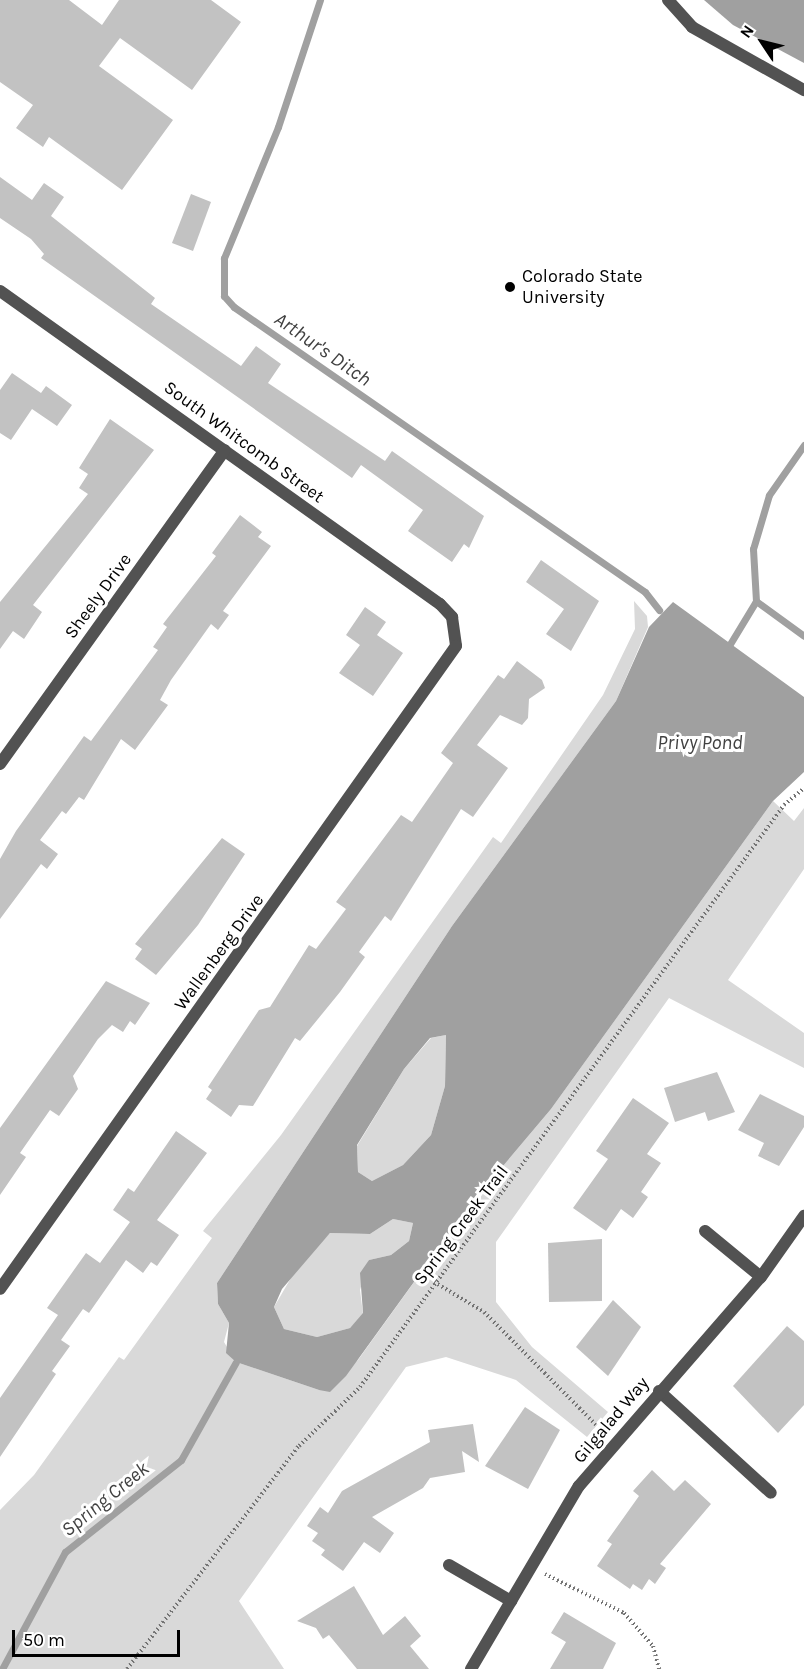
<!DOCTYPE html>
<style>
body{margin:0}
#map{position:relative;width:804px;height:1669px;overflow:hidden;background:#fff;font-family:Karla,sans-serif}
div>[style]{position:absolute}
.green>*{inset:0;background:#d9d9d9}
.water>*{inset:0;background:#a0a0a0}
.stream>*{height:7px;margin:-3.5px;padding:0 3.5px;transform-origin:3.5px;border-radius:3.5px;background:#a0a0a0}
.building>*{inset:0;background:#c2c2c2}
.path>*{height:4px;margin-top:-2px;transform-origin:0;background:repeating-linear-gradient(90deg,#747474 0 1.5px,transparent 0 4.5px)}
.lane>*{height:12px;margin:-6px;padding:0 6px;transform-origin:6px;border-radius:6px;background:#525252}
.street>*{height:12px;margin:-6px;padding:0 6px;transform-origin:6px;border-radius:6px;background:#525252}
.dots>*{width:16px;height:16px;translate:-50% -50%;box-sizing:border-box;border:3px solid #fff;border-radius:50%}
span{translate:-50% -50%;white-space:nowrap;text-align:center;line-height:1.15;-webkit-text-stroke:6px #fff;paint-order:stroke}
.poi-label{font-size:18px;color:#000}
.left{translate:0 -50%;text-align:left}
.street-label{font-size:18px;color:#000}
.water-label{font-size:20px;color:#414141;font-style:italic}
.north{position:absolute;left:732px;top:12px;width:60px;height:60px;-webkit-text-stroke:4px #fff;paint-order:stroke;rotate:305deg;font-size:16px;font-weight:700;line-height:24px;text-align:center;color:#000}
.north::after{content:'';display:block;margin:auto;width:21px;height:27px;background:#000;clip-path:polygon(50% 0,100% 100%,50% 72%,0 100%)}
.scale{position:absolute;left:12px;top:1630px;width:168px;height:27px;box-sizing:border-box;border:3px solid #000;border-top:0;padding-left:8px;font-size:18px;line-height:21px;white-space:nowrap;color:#000;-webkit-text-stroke:4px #fff;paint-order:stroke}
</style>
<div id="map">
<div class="green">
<i style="clip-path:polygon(634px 601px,647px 616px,648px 627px,616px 701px,452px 926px,217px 1283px,218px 1304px,229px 1323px,224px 1342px,236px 1362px,319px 1390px,358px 1360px,466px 1210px,551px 1109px,773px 801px,794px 821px,804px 808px,804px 869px,728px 980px,804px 1033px,804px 1068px,669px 998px,496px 1242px,496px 1302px,532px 1347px,608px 1412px,587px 1437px,516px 1380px,446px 1357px,406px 1367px,239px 1601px,284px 1669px,0 1669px,0 1510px,34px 1475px,119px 1357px,124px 1360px,212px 1238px,203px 1231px,281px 1135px,493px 837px,501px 843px,603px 695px,635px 629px)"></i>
<i style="clip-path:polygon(446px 1035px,445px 1086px,431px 1135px,403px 1165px,372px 1181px,358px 1172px,357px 1146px,404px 1069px,431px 1038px)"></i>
<i style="clip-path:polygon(393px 1219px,413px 1223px,409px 1241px,391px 1255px,369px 1260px,360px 1290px,363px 1314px,350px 1328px,317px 1337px,284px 1329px,274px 1307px,298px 1266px,330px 1233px,370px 1234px)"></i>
</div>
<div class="water">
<i style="clip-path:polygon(704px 0,804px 0,804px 63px,733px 25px)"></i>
<i style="clip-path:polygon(evenodd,673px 602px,804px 697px,804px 772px,773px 801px,551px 1109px,466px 1210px,346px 1376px,330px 1392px,319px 1390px,236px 1362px,226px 1353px,229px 1323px,218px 1304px,217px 1283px,452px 926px,616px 701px,649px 627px,673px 602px,446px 1035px,445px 1086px,431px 1135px,403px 1165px,372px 1181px,358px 1172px,357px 1145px,404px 1069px,430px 1038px,446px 1035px,673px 602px,393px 1219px,413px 1223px,409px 1241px,391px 1255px,369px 1260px,360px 1273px,363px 1313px,350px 1328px,317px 1337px,284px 1329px,274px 1307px,282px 1289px,330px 1233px,370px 1234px,393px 1219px)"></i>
</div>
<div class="stream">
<i style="left:320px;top:0;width:134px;rotate:108.3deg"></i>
<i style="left:278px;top:127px;width:142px;rotate:112.4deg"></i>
<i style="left:224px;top:258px;width:38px;rotate:90deg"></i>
<i style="left:224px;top:296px;width:15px;rotate:48deg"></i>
<i style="left:234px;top:307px;width:500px;rotate:34.74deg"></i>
<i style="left:645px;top:592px;width:23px;rotate:52deg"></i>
<i style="left:756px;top:601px;width:59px;rotate:36.1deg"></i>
<i style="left:730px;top:644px;width:50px;rotate:-58.8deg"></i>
<i style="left:756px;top:601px;width:52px;rotate:-93.3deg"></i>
<i style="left:753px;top:549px;width:56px;rotate:-73.5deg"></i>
<i style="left:769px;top:495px;width:61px;rotate:-55deg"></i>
<i style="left:2px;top:1669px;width:133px;rotate:-61.7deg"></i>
<i style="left:65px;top:1552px;width:148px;rotate:-38.4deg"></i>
<i style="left:181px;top:1460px;width:112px;rotate:-60.7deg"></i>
</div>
<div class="building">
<i style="clip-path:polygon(0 0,69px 0,102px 25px,119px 0,211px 0,241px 22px,192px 90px,120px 38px,99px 66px,173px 120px,122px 190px,49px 137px,43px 147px,16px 128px,33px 105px,0 82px)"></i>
<i style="clip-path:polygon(0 177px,32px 200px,44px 183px,64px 197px,51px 216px,155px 298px,151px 304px,241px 366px,256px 346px,281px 364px,268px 383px,385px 461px,392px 451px,484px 516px,469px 548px,464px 544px,452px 562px,408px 531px,423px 510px,361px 465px,352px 478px,41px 258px,44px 254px,31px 239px,0 218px)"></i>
<i style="clip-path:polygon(191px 194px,211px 202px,193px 251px,172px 243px)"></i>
<i style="clip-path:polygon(12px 373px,41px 393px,46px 386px,72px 405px,57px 426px,32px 409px,11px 440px,0 433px,0 390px)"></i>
<i style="clip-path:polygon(110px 419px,154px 450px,33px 605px,42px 612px,24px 639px,13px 631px,0 649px,0 602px,88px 494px,79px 488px,88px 474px,79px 468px)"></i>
<i style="clip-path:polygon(240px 515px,262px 532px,258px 537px,271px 546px,223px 611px,229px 615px,218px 630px,211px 624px,171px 680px,160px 700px,168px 705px,135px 750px,121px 739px,84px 800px,79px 797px,66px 814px,62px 811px,40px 840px,58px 854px,47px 869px,41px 864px,0 919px,0 859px,16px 831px,84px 736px,91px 741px,158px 650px,153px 647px,167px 627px,163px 624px,216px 556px,212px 553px)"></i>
<i style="clip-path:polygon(541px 560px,599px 601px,571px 651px,546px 634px,564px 609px,526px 582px)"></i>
<i style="clip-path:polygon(365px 607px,386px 622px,377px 635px,403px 653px,373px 696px,339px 673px,360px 645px,346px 635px)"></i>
<i style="clip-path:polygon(517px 661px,542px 680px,545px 688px,529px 699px,528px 718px,522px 725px,500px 715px,477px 745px,508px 768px,473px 817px,461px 809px,391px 921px,385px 916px,359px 952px,365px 957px,340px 992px,300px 1041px,295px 1038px,253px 1106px,239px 1105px,231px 1117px,206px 1099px,212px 1090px,208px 1087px,259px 1010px,270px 1007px,309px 945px,316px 949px,346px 909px,336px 902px,401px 815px,412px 822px,453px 763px,441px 753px,498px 675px,504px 679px)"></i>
<i style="clip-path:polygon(222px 838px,245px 854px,198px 925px,156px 975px,135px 959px,142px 949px,135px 944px)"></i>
<i style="clip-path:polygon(106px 981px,150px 1003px,135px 1025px,130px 1021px,123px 1032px,112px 1025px,98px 1039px,73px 1076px,78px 1089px,59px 1116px,50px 1110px,20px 1153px,26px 1157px,0 1195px,0 1128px)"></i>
<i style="clip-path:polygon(717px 1072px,735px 1112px,708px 1121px,705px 1112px,675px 1122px,664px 1088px)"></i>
<i style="clip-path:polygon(760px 1094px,804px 1116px,804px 1127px,779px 1166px,758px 1156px,764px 1143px,738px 1130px)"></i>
<i style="clip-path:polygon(633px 1098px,669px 1123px,647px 1154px,661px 1163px,641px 1192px,648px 1197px,633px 1218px,621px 1209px,606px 1231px,573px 1208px,608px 1159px,596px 1151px)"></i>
<i style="clip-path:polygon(176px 1131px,207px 1153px,157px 1220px,179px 1235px,157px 1266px,151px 1262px,143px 1273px,126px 1260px,89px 1313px,83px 1309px,61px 1340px,70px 1346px,52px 1371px,56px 1374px,0 1457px,0 1398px,58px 1315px,47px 1308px,86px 1253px,100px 1263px,130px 1222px,113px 1210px,128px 1188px,134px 1192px)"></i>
<i style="clip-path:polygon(602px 1239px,602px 1301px,549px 1302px,548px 1243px)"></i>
<i style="clip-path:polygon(613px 1300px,641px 1327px,608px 1376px,576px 1347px)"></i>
<i style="clip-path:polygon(787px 1326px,804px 1341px,804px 1405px,778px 1433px,733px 1386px)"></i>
<i style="clip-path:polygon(525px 1407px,560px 1430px,528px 1489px,485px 1466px)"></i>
<i style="clip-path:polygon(473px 1424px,479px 1462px,462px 1451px,465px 1472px,430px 1478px,423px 1488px,372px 1517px,394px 1533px,380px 1553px,364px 1542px,343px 1571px,321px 1555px,325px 1550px,312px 1541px,318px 1533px,307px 1526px,320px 1507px,328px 1513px,342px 1491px,430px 1442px,428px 1430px)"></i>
<i style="clip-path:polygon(652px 1470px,674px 1491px,685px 1480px,711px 1504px,660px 1564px,666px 1568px,655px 1584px,649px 1579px,642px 1590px,633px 1584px,630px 1589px,597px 1566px,612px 1544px,607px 1541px,639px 1496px,633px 1491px)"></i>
<i style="clip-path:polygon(354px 1586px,383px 1635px,405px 1616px,421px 1636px,410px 1646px,429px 1669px,357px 1669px,329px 1635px,323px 1639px,316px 1628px,297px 1621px)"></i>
<i style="clip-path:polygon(564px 1612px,616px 1643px,603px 1669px,550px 1669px,566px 1642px,551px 1633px)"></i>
</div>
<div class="path">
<i style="left:434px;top:1282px;width:58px;rotate:31deg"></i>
<i style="left:484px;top:1312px;width:172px;rotate:45.2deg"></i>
<i style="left:545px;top:1574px;width:88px;rotate:26.3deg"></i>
<i style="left:624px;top:1613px;width:44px;rotate:48.7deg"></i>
<i style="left:653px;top:1646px;width:24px;rotate:75deg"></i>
<i style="left:127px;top:1669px;width:282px;rotate:-52.4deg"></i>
<i style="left:299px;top:1446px;width:85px;rotate:-44deg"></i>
<i style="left:360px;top:1387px;width:720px;rotate:-53.93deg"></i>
<i style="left:784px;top:805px;width:26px;rotate:-40deg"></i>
</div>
<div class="lane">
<i style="left:668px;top:0;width:36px;rotate:48deg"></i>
<i style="left:692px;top:27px;width:129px;rotate:29.4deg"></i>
</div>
<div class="street">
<i style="left:0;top:291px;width:540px;rotate:35.43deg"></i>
<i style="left:440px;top:604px;width:18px;rotate:47deg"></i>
<i style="left:452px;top:617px;width:29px;rotate:82deg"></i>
<i style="left:456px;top:646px;width:788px;rotate:125.34deg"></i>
<i style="left:0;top:764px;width:386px;rotate:-54.4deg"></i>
<i style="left:705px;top:1231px;width:72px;rotate:39.4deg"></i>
<i style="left:659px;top:1391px;width:151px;rotate:42.3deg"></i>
<i style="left:449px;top:1565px;width:72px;rotate:30.1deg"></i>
<i style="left:471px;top:1669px;width:212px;rotate:-59.5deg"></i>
<i style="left:579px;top:1486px;width:277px;rotate:-49deg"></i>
<i style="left:761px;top:1277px;width:75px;rotate:-54.8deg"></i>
</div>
<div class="dots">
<i style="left:510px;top:287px;background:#000"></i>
</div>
<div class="poi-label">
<span class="left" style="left:522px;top:287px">Colorado State<br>University</span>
</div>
<div class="street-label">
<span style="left:244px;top:442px;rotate:36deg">South Whitcomb Street</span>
<span style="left:98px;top:596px;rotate:-54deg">Sheely Drive</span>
<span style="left:219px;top:952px;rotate:-54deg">Wallenberg Drive</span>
<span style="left:461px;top:1225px;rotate:-53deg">Spring Creek Trail</span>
<span style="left:611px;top:1420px;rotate:-50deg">Gilgalad Way</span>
</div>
<div class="water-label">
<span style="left:323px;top:349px;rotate:35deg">Arthur's Ditch</span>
<span style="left:700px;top:742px">Privy Pond</span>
<span style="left:105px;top:1499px;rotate:-39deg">Spring Creek</span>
</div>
<div class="north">N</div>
<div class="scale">50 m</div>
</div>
